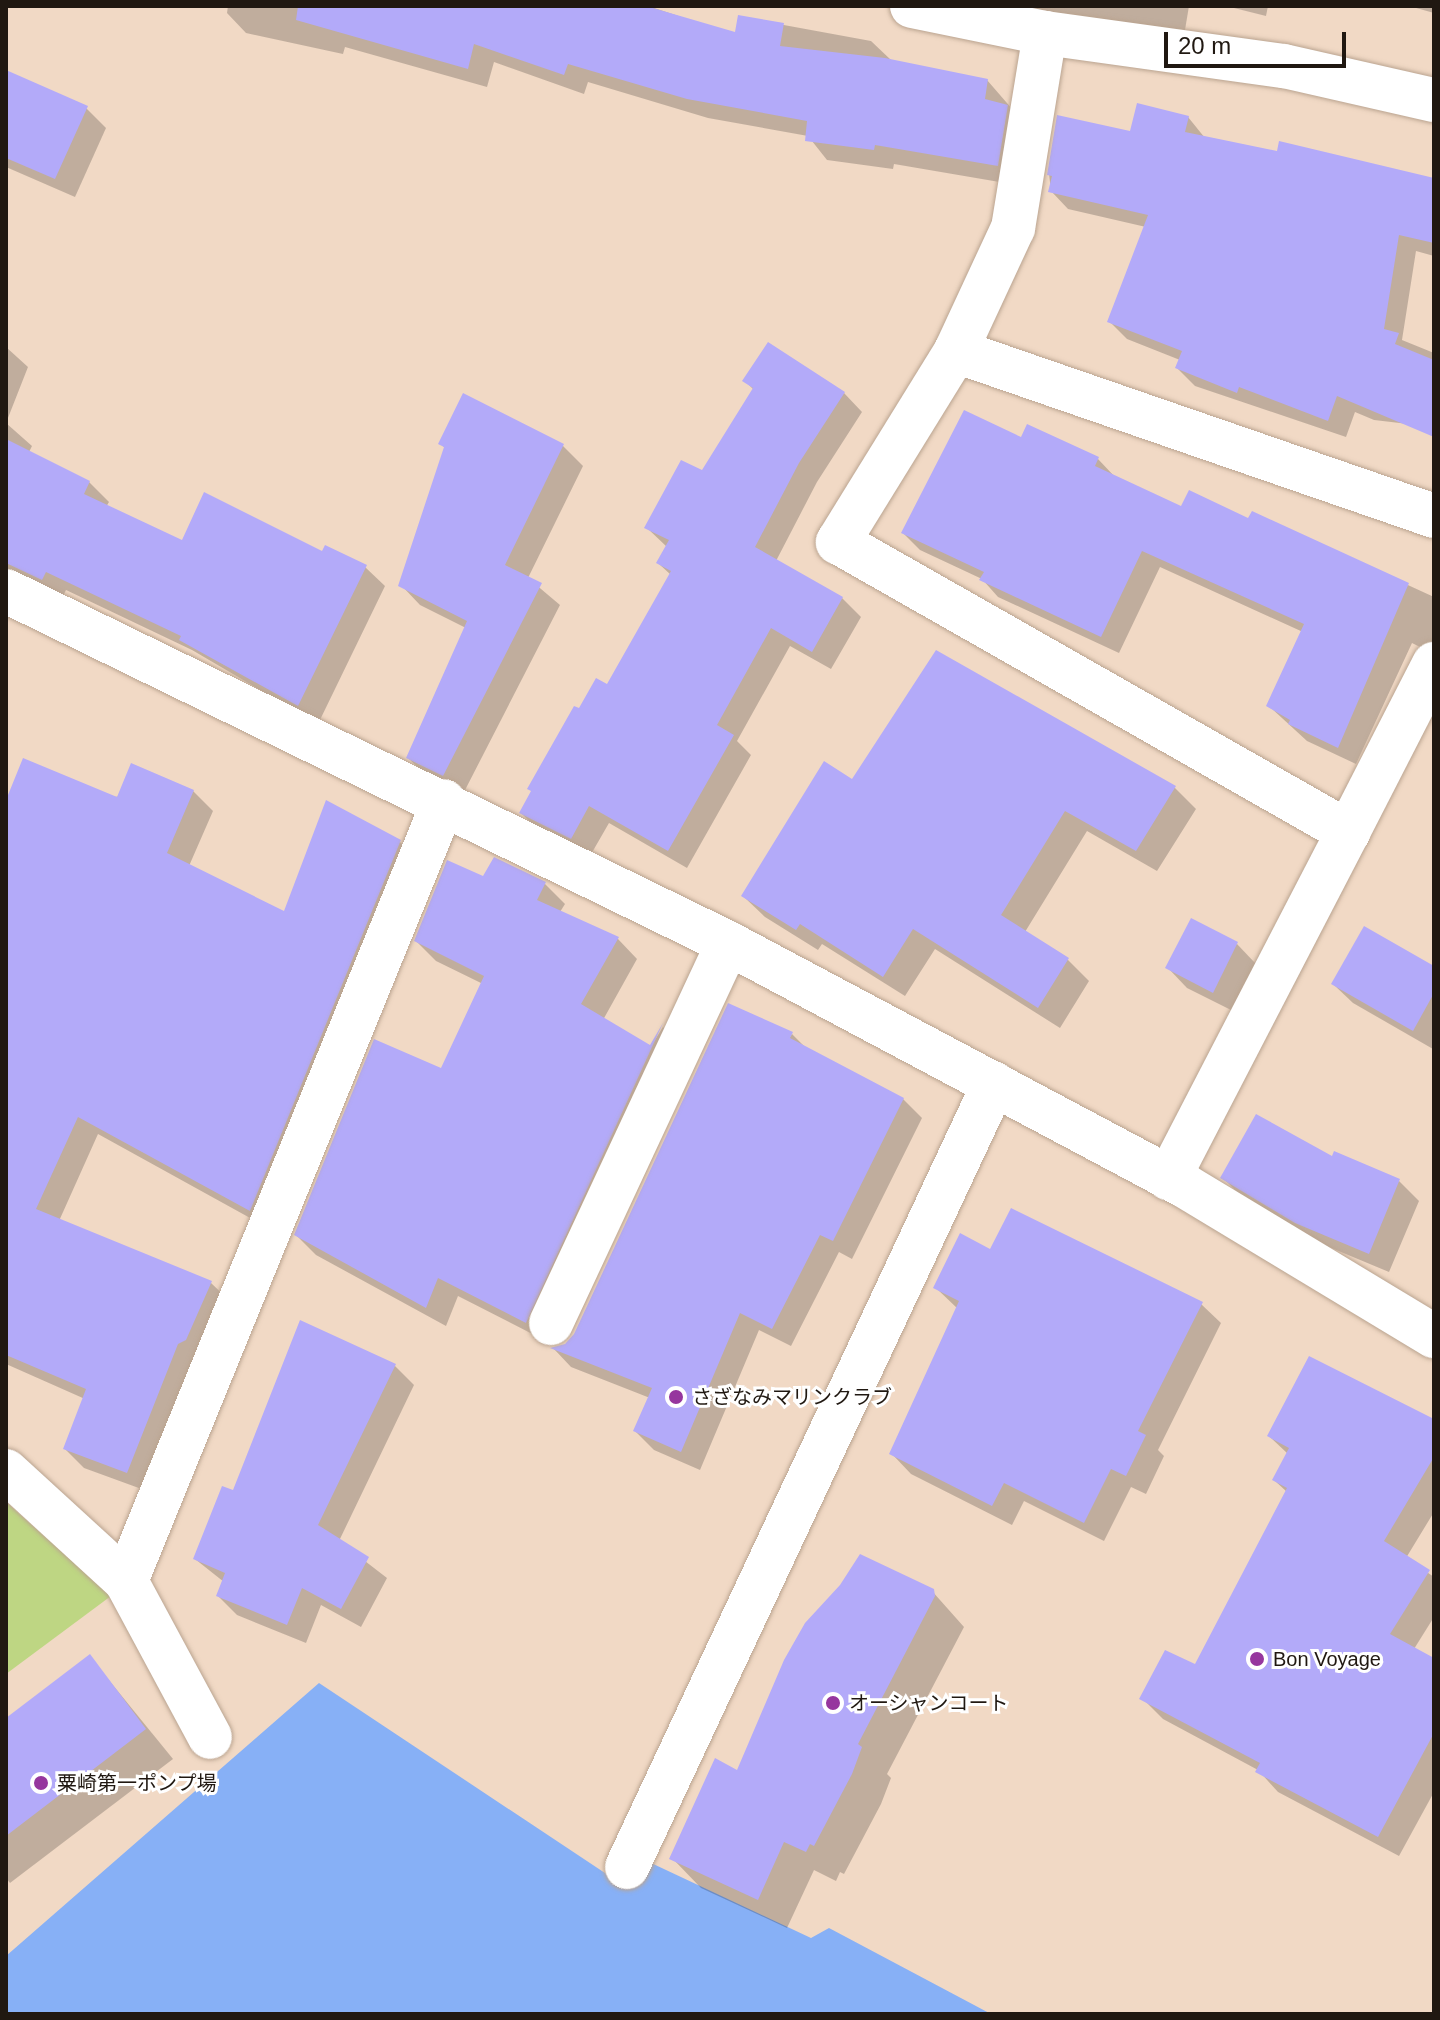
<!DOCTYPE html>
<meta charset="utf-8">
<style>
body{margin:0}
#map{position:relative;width:1440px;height:2020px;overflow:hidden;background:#f1d9c5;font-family:Arial,"Noto Sans JP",sans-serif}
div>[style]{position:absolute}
.green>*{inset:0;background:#bed683}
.water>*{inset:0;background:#87b0f6}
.shadow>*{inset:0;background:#0003}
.building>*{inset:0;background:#b3aaf9}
.roads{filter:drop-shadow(0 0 2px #baa490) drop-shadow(0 0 2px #baa490)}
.minor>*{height:44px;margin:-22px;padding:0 22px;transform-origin:22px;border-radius:22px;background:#fff}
.dots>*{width:22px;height:22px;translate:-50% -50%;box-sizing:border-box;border:4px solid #fff;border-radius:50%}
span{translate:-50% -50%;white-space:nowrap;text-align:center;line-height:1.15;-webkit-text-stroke:6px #fff;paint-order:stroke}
.poi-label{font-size:20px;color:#201811}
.left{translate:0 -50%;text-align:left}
.frame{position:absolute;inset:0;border:8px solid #201811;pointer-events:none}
.scale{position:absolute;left:1164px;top:32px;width:182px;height:36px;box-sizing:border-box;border:4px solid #201811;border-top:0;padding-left:10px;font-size:24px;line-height:28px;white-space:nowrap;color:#201811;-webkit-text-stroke:6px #fff;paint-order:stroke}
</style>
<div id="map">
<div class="green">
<i style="clip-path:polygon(6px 1502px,111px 1596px,6px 1674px)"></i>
</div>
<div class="water">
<i style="clip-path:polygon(319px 1683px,626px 1887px,649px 1862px,811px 1938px,829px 1928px,991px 2014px,6px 2014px,6px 1956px)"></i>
</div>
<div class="shadow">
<i style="clip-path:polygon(228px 6px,648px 6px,736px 35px,740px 17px,871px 41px,891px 60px,987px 80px,1027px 126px,1017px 185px,894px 164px,893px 169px,827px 160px,808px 136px,708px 118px,588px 82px,584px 94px,494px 62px,487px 87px,345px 47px,343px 54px,246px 33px,227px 13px)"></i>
<i style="clip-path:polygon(1019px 6px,1189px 6px,1184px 36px)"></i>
<i style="clip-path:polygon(1226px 6px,1268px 6px,1266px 16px)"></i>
<i style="clip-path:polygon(1409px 6px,1434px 6px,1434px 13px)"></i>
<i style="clip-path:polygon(6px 72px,86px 108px,106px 128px,75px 197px,6px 167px)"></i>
<i style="clip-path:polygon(1188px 117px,1205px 138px,1434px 182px,1434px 256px,1416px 251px,1402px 340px,1434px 353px,1434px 427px,1374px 420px,1355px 412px,1346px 437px,1195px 386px,1177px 368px,1180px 360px,1127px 339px,1109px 321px,1146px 227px,1068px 209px,1051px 191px,1049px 174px,1132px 134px)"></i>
<i style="clip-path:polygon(6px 347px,28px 367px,6px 423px,32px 446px,29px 452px,89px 482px,109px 502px,106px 507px,182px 543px,323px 554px,365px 567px,385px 586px,318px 724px,192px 650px,66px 590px,62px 598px,6px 571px)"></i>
<i style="clip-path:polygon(744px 380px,844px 393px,862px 412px,817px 482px,776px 561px,842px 598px,861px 617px,831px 669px,790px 646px,737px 741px,751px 755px,687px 868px,609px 823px,590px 856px,540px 832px,521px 813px,580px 710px,608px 687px,671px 575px,658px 563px,667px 547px,646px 527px,703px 473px,754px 390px)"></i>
<i style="clip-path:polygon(464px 396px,563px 446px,583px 466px,528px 578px,560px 605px,463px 794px,428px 777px,408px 758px,466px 628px,420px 605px,401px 585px,446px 449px,441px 444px)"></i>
<i style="clip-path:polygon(1022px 440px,1098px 459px,1115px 477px,1182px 509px,1249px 521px,1253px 514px,1434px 597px,1434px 654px,1412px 643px,1356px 764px,1307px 741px,1269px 706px,1303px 632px,1160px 567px,1119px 653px,998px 597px,982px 579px,920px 550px,903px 533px)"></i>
<i style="clip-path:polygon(853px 782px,1175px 788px,1196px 809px,1157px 871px,1087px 831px,1025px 932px,1068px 960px,1089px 981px,1060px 1028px,935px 949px,905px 996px,822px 944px,818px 950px,765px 917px,743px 896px)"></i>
<i style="clip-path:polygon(193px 791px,213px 811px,189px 866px,285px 914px,400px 842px,420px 861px,270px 1229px,98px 1134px,59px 1221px,211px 1283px,231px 1302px,147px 1491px,84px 1468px,65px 1449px,85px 1399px,6px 1364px,6px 805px)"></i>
<i style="clip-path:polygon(495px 859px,545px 884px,565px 904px,560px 912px,618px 939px,637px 959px,603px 1020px,650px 1048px,663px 1027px,682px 1045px,546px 1341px,458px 1296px,446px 1326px,316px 1255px,296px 1235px,442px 1070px,483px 984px,436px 961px,416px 941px,484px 879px)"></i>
<i style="clip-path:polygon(1237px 944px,1256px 964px,1233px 1011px,1187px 988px,1168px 968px)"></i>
<i style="clip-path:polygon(1434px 968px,1433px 1049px,1353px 1003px,1333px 984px)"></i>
<i style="clip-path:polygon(792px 1034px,807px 1049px,903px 1099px,922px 1118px,852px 1259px,839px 1252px,791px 1346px,759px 1330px,700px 1470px,654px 1450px,635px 1431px,650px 1398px,571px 1367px,554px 1349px,566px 1346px)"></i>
<i style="clip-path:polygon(1335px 1154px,1399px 1181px,1419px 1201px,1389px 1272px,1317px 1242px,1242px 1197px,1223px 1178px,1333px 1159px)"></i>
<i style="clip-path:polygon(991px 1252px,1201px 1304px,1221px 1323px,1158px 1450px,1164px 1456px,1146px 1494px,1131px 1487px,1104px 1541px,1024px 1501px,1012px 1525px,911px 1474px,892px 1454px,958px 1309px,936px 1288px)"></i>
<i style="clip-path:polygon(394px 1365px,414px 1385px,339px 1541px,387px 1578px,361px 1627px,321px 1605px,306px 1643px,237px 1615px,218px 1596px,224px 1582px,195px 1559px,234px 1493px)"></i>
<i style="clip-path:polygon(1434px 1421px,1434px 1512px,1406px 1558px,1434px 1577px,1434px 1617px,1414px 1649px,1434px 1660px,1434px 1792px,1399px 1856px,1278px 1792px,1258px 1770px,1163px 1719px,1142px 1698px,1196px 1667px,1287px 1492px,1274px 1480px,1288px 1454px,1269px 1436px)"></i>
<i style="clip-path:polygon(932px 1591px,964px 1627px,887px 1774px,891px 1778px,881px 1804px,844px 1874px,840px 1872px,836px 1881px,814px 1870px,787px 1928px,701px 1888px,672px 1858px,738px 1773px)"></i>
<i style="clip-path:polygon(90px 1657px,173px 1759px,10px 1883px,6px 1878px,6px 1720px)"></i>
</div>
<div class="building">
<i style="clip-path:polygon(298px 6px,646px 6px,735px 32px,738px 15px,784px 23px,780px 46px,885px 58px,988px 79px,985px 99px,1008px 105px,998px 166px,875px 145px,874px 150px,805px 141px,807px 121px,687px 99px,568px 64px,564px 75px,474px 44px,468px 69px,296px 20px)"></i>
<i style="clip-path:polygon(6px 70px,88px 106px,55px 179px,6px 158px)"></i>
<i style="clip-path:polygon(1137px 103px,1189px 116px,1185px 132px,1277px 151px,1279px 141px,1434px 178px,1434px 243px,1399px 235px,1384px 329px,1399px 333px,1395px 344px,1434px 360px,1434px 437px,1337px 396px,1328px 421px,1239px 387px,1237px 393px,1175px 368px,1182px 351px,1107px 322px,1148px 215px,1048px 192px,1052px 176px,1047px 175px,1057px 115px,1130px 131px)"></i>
<i style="clip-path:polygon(768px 342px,845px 392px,799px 463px,755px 547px,843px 597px,812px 652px,771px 628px,717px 725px,734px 735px,668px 851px,589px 806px,571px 839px,519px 813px,531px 791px,527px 789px,574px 706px,579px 708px,596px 678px,607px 684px,671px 571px,656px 563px,669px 540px,644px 528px,681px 460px,702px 470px,753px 388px,742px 381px)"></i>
<i style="clip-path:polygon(463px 393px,564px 444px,505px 565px,542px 583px,443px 776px,406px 758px,467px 621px,398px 586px,444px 447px,438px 444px)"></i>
<i style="clip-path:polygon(964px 410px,1021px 437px,1027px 424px,1099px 457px,1095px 466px,1181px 506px,1189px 490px,1248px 518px,1252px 511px,1409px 583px,1338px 748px,1288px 724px,1290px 720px,1266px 706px,1304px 624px,1142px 551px,1101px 637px,979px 580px,984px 572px,901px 533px)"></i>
<i style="clip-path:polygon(6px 439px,90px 481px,84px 494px,182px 540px,204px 492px,322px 551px,325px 545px,367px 565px,298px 706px,179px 640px,181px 636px,46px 572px,42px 580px,6px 563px)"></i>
<i style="clip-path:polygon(936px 650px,1176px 786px,1136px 851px,1065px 811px,1001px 915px,1069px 958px,1038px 1008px,913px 929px,883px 977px,800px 924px,796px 930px,741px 896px,824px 761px,852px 779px)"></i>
<i style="clip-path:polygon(23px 758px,117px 797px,131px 763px,194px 790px,167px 853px,284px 911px,326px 800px,401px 840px,250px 1211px,78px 1117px,36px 1209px,212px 1281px,186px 1340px,178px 1344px,127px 1473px,63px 1449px,86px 1389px,6px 1355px,6px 800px)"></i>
<i style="clip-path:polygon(494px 857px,546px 882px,537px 900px,619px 937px,581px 1004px,650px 1045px,663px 1023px,526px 1323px,438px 1278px,426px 1308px,294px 1235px,374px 1039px,441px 1068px,484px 976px,414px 941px,447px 860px,483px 876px)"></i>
<i style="clip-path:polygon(1191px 918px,1238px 942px,1213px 993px,1165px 968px)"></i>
<i style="clip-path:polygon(1364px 926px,1434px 966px,1434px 993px,1413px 1031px,1331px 984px)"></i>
<i style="clip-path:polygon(728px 1003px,793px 1032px,790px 1038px,904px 1098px,833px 1241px,820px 1235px,772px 1329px,740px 1313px,681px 1452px,633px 1431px,652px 1388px,550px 1348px,565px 1344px,574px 1334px)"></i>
<i style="clip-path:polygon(1256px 1114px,1332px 1156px,1334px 1151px,1400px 1179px,1369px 1254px,1295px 1223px,1220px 1178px)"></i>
<i style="clip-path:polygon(1011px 1208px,1203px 1302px,1138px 1431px,1146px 1435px,1126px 1476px,1111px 1469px,1084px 1523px,1004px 1483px,992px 1506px,889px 1454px,959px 1301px,933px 1288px,960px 1233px,990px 1249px)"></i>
<i style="clip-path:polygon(300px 1320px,396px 1364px,318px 1525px,369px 1557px,341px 1609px,302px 1588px,287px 1625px,216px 1596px,225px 1573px,193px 1559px,222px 1486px,233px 1490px)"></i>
<i style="clip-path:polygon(1309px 1356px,1434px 1419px,1434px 1457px,1384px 1541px,1430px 1570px,1390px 1634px,1434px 1658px,1434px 1733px,1378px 1837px,1255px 1772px,1260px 1763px,1139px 1699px,1165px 1650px,1195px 1664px,1287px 1488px,1272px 1480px,1289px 1448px,1267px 1436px)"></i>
<i style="clip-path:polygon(860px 1554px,934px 1589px,935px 1596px,858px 1744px,862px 1747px,852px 1774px,814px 1846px,810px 1844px,806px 1852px,784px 1842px,758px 1900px,669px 1859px,715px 1758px,737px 1770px,784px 1660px,805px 1623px,840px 1585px)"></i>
<i style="clip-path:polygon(90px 1654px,146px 1729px,6px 1836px,6px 1718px)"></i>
</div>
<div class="roads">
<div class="minor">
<i style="left:912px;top:6px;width:136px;rotate:11.5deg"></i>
<i style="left:1045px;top:33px;width:241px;rotate:7.9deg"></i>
<i style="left:1284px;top:66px;width:154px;rotate:12.8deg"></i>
<i style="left:1045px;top:33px;width:198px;rotate:99.3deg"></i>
<i style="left:1013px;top:228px;width:136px;rotate:114.9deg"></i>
<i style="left:956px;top:351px;width:225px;rotate:121.7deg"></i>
<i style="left:838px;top:542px;width:587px;rotate:29.62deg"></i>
<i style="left:1348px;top:832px;width:390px;rotate:117.4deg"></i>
<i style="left:956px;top:351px;width:506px;rotate:19.04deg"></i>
<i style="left:6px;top:591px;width:803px;rotate:25.99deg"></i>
<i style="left:728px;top:943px;width:518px;rotate:28deg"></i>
<i style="left:1185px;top:1186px;width:291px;rotate:31.1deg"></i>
<i style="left:1348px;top:832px;width:189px;rotate:-62.9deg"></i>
<i style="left:551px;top:1323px;width:419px;rotate:-65deg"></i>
<i style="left:6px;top:1471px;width:163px;rotate:42.5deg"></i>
<i style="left:126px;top:1581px;width:177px;rotate:61.7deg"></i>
<i style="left:126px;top:1581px;width:842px;rotate:-67.82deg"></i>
<i style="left:627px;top:1867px;width:865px;rotate:-64.89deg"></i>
</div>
</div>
<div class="dots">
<i style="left:676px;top:1397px;background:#96369e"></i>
<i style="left:1257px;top:1659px;background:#96369e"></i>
<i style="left:833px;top:1703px;background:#96369e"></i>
<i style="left:41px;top:1783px;background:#96369e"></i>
</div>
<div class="poi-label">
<span class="left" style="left:692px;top:1397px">さざなみマリンクラブ</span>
<span class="left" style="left:1273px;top:1659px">Bon Voyage</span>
<span class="left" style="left:849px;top:1703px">オーシャンコート</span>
<span class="left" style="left:57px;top:1783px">粟崎第一ポンプ場</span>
</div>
<div class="frame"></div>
<div class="scale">20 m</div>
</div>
